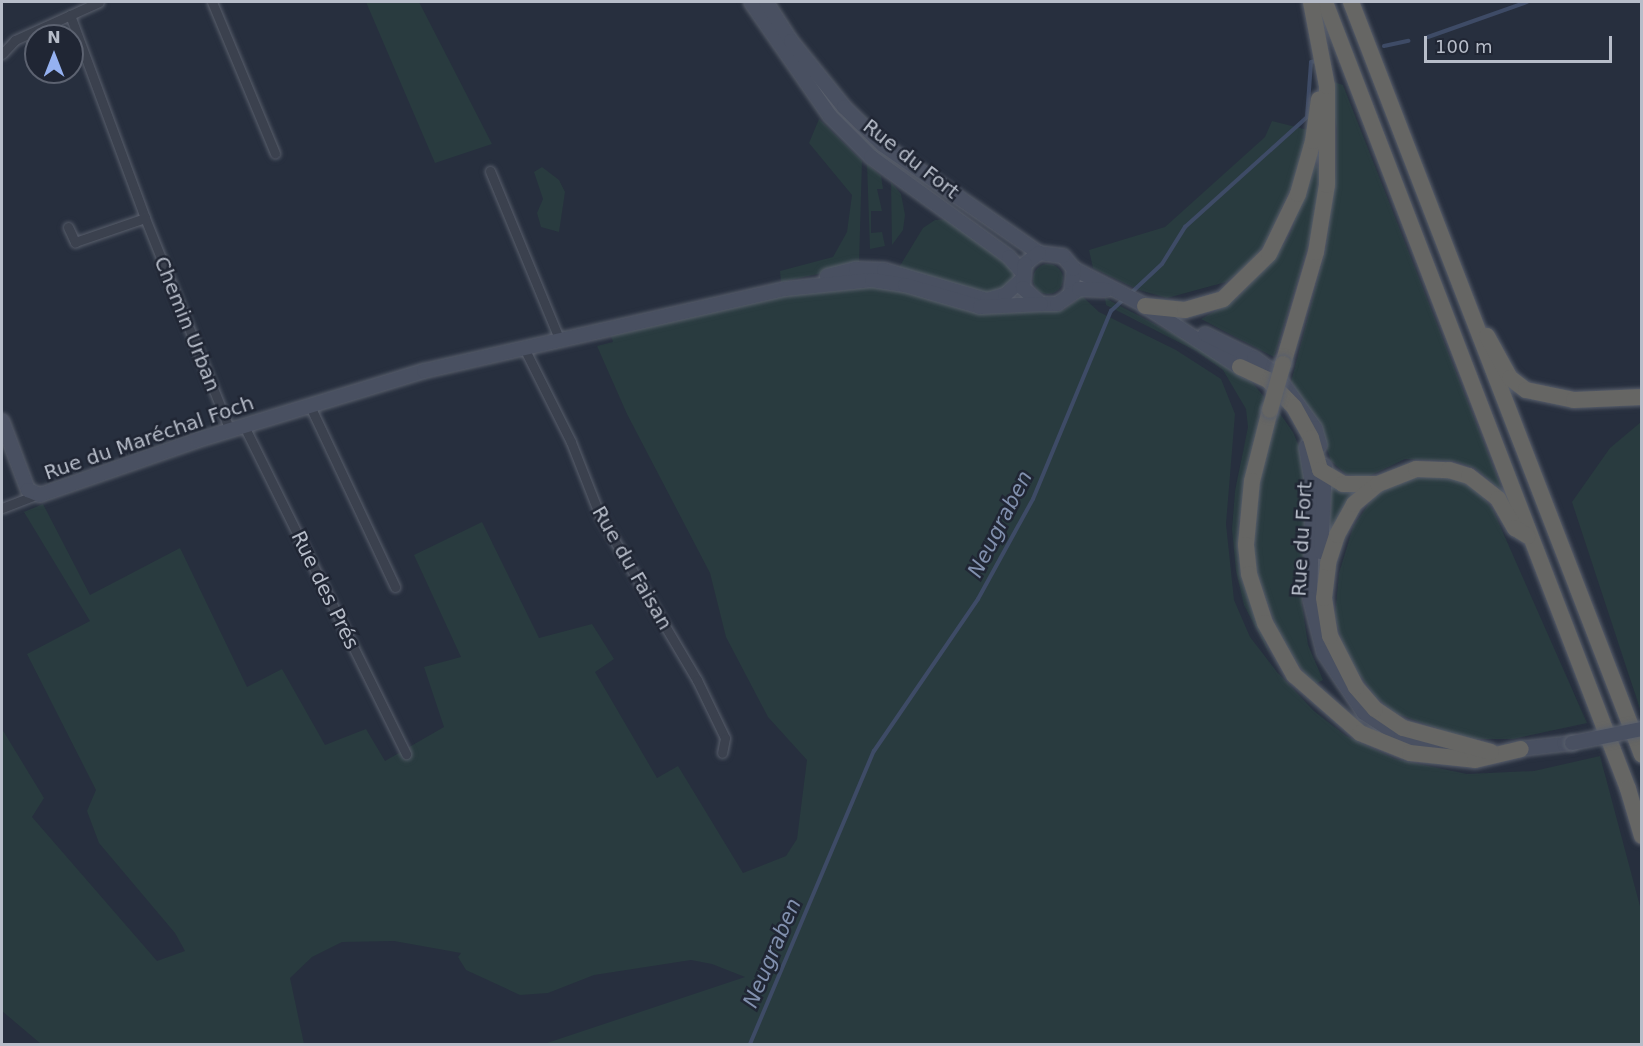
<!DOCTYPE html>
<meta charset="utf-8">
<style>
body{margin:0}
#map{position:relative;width:1643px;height:1046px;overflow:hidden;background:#272f3e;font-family:"DejaVu Sans",sans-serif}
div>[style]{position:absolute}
.green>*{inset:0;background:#293b3f}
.round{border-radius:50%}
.stream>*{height:4px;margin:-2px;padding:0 2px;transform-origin:2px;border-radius:2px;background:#3e4b66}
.roads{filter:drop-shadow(0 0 2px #595f6c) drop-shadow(0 0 2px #595f6c)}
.minor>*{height:9px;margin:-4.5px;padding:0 4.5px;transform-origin:4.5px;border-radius:4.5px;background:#3b414e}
.secondary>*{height:14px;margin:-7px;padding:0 7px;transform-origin:7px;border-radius:7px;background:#495061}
.trunk>*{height:16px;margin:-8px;padding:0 8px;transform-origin:8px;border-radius:8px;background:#666664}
.bridges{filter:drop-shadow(0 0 2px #595f6c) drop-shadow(0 0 2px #595f6c)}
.secondary-bridge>*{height:14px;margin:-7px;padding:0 7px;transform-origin:7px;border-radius:7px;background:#495061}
.trunk-bridge>*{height:16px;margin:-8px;padding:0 8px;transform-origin:8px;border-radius:8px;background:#666664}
span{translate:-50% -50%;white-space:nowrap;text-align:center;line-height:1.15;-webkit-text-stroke:5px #202634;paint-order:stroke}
.street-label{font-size:20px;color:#b7bdc9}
.water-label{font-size:21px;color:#8190ae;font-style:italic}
.frame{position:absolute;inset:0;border:3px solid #b7bdc9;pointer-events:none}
.north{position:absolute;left:24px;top:24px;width:60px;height:60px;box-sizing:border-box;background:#202634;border:2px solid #5c6270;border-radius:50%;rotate:0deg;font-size:16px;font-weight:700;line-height:24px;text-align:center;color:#b7bdc9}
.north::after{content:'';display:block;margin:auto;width:21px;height:27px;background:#95b1f1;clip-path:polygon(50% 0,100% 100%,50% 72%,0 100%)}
.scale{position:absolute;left:1424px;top:36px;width:188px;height:27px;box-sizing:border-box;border:3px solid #b7bdc9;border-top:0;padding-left:8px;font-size:18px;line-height:21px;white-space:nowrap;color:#b7bdc9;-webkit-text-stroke:4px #202634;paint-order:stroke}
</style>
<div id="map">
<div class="green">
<i style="clip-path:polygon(366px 2px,419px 2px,492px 144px,435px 163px)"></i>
<i style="clip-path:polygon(1334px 82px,1343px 85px,1503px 492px,1475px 468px,1455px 461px,1405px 459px,1365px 478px,1346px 474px,1331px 461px,1319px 424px,1291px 382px,1326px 248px,1336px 172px,1337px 130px,1330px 87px)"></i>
<i style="clip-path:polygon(819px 119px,862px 161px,859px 265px,781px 282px,780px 271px,833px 257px,847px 232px,852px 195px,809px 143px)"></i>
<i style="clip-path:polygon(1272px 121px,1308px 130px,1294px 182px,1265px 243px,1250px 264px,1226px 282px,1167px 298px,1139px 290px,1093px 268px,1089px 250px,1165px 227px,1265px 137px)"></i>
<i style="clip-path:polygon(867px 164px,881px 176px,883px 189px,877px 189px,882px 211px,871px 211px,871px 233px,882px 232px,885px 246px,870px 249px)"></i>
<i style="clip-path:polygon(1314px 165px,1320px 167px,1320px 189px,1315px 222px,1274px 357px,1201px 319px,1235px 300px,1272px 262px,1290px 235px)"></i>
<i style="clip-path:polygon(542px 167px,559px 180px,565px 192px,559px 232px,541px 227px,537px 213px,543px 199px,534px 172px)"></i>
<i style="clip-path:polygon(891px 182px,901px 194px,905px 215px,903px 230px,892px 245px)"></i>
<i style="clip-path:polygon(950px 219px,1012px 269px,1014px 279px,995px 297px,898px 269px,923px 228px,935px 220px)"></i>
<i class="round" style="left:1033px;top:264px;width:30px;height:30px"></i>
<i style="clip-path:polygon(881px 286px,1000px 313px,1064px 310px,1082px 296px,1099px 312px,1176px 350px,1221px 379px,1235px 414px,1226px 524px,1234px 600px,1250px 637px,1277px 672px,1314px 711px,1346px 736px,1395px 759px,1467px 774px,1534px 771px,1600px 756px,1641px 910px,1641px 1044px,544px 1044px,745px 977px,712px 964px,691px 960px,594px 975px,548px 993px,520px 995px,466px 970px,458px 957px,461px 953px,394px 941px,342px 942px,312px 957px,290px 978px,304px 1044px,41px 1044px,2px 1011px,2px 729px,44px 798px,32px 817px,157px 961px,185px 951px,175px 933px,99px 843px,87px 811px,96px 790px,27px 654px,90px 621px,24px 512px,43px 504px,90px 595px,180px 548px,247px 687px,282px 669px,325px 745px,366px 729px,385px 761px,444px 727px,424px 667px,461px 657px,414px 555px,482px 522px,539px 638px,592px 624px,614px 659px,595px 672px,657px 778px,678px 766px,743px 873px,786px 856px,797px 839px,807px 760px,768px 717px,726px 637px,710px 573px,627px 414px,597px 346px,613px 342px,611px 336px,752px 302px,820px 288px)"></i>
<i style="clip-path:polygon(1105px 298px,1212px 354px,1251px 381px,1265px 398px,1238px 527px,1246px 589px,1270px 655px,1244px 605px,1236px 571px,1232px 529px,1235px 491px,1248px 427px,1246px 409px,1223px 370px,1196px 351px,1106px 305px)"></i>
<i style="clip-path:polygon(1278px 411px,1293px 432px,1306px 463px,1302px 604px,1308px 645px,1323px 680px,1313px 685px,1281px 640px,1253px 563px,1258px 476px)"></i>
<i style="clip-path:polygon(1641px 422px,1642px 712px,1641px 712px,1572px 502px,1610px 448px)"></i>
<i style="clip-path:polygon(1421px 477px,1445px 477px,1466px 483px,1481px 494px,1493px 510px,1587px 723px,1513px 739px,1466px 739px,1395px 713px,1376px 697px,1347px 658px,1335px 617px,1339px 573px,1353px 527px,1375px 495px,1399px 482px)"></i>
<i style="clip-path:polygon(1330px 484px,1358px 494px,1328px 537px,1331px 507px)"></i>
</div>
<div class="stream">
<i style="left:1428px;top:37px;width:105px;rotate:-19.5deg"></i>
<i style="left:1384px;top:46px;width:25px;rotate:-12deg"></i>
<i style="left:1131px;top:293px;width:42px;rotate:-43.1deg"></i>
<i style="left:1162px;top:264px;width:44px;rotate:-58.1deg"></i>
<i style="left:1185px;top:227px;width:164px;rotate:-42deg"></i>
<i style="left:1307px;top:117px;width:55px;rotate:-85.8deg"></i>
<i style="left:1311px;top:62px;width:5px;rotate:-11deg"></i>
<i style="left:750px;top:1044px;width:318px;rotate:-67.1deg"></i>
<i style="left:874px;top:751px;width:184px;rotate:-55.6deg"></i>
<i style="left:978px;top:599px;width:114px;rotate:-61.2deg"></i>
<i style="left:1033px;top:499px;width:204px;rotate:-67.5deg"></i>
<i style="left:1111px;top:311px;width:19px;rotate:-43deg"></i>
</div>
<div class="roads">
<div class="minor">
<i style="left:212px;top:2px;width:164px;rotate:67.4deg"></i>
<i style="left:70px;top:15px;width:216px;rotate:69.7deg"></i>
<i style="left:145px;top:218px;width:228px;rotate:68.2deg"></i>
<i style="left:2px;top:54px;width:19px;rotate:-47deg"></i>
<i style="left:15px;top:40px;width:92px;rotate:-24.3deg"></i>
<i style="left:490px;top:171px;width:184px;rotate:67.6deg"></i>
<i style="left:68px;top:227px;width:17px;rotate:65deg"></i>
<i style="left:75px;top:242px;width:74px;rotate:-18.9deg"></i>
<i style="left:524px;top:348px;width:105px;rotate:63.4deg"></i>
<i style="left:571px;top:442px;width:79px;rotate:68.6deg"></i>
<i style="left:600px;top:516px;width:191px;rotate:59.4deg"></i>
<i style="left:697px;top:680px;width:64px;rotate:64.2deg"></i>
<i style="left:725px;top:738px;width:15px;rotate:101deg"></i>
<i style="left:310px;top:406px;width:200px;rotate:64.8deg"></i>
<i style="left:244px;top:426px;width:366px;rotate:63.7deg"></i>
<i style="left:2px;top:508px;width:36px;rotate:-21deg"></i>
</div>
<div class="secondary">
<i style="left:751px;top:2px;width:139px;rotate:55.3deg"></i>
<i style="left:830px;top:116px;width:58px;rotate:45deg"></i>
<i style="left:871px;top:157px;width:170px;rotate:35.9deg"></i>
<i style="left:1009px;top:257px;width:20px;rotate:49deg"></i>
<i style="left:766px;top:2px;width:46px;rotate:57.3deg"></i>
<i style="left:791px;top:41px;width:85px;rotate:51.2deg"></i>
<i style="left:844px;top:107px;width:54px;rotate:44.3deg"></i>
<i style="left:883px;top:145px;width:190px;rotate:34.7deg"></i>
<i style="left:1074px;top:269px;width:88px;rotate:27.1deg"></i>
<i style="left:827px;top:276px;width:30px;rotate:-14deg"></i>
<i style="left:856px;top:269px;width:28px;rotate:2deg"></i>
<i style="left:884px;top:270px;width:107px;rotate:16.2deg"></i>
<i style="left:987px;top:300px;width:19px;rotate:-16deg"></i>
<i style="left:1005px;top:295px;width:22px;rotate:-43deg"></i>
<i style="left:1071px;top:293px;width:24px;rotate:-83deg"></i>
<i style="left:1074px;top:269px;width:17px;rotate:-130deg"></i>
<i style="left:1063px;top:256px;width:24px;rotate:-173deg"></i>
<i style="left:1039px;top:253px;width:18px;rotate:142deg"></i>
<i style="left:1025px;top:264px;width:24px;rotate:95deg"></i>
<i style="left:1023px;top:288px;width:24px;rotate:42deg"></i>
<i style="left:1041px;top:304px;width:16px"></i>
<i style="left:1057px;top:304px;width:27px;rotate:-34deg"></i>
<i style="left:1079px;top:289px;width:27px;rotate:2deg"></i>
<i style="left:1145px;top:306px;width:121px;rotate:32.9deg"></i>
<i style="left:1205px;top:334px;width:55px;rotate:26.1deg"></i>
<i style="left:1254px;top:358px;width:27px;rotate:36deg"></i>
<i style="left:1276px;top:374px;width:67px;rotate:54.2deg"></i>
<i style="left:1315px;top:428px;width:18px;rotate:74deg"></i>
<i style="left:2px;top:421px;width:74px;rotate:69.4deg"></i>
<i style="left:28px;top:490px;width:13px;rotate:23deg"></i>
<i style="left:40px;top:495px;width:167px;rotate:-19.2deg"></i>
<i style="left:198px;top:440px;width:236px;rotate:-17deg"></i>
<i style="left:424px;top:371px;width:370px;rotate:-12.8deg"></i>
<i style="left:785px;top:289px;width:87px;rotate:-5.9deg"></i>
<i style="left:872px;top:280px;width:33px;rotate:9deg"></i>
<i style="left:905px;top:285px;width:78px;rotate:16.3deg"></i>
<i style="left:980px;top:307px;width:61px;rotate:-2.8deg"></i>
<i style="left:1306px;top:447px;width:44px;rotate:80.8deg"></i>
<i style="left:1313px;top:490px;width:109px;rotate:91.6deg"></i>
<i style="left:1310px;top:599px;width:56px;rotate:75.5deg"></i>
<i style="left:1324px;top:653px;width:72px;rotate:56.3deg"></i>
<i style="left:1364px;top:713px;width:44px;rotate:33deg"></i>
<i style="left:1401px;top:737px;width:51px;rotate:15.9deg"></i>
<i style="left:1321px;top:552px;width:86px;rotate:-87.3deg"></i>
<i style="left:1511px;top:750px;width:61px;rotate:-6.5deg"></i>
</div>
<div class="trunk">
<i style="left:1325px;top:2px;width:843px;rotate:68.94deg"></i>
<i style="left:1628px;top:789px;width:49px;rotate:73.4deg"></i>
<i style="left:1351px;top:2px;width:807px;rotate:68.87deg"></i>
<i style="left:1145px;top:306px;width:40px;rotate:5.7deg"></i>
<i style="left:1185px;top:310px;width:40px;rotate:-16deg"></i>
<i style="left:1223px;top:299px;width:64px;rotate:-44.4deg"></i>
<i style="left:1269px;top:254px;width:67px;rotate:-64.2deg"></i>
<i style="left:1298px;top:194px;width:55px;rotate:-74.2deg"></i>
<i style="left:1313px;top:141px;width:42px;rotate:-81.9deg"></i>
<i style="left:1487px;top:336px;width:48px;rotate:61.3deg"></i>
<i style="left:1510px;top:378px;width:20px;rotate:37deg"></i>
<i style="left:1526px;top:390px;width:49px;rotate:11.8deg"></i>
<i style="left:1574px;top:400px;width:68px;rotate:-2.5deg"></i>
<i style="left:1283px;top:364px;width:117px;rotate:-73.6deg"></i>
<i style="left:1316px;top:252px;width:68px;rotate:-80.7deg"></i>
<i style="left:1327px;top:185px;width:99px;rotate:-90deg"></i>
<i style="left:1327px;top:86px;width:86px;rotate:-100.8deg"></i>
<i style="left:1240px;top:367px;width:31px;rotate:25deg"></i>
<i style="left:1268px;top:380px;width:37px;rotate:46deg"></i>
<i style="left:1294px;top:407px;width:35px;rotate:61deg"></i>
<i style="left:1311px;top:438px;width:33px;rotate:74deg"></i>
<i style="left:1320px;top:470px;width:27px;rotate:31deg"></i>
<i style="left:1343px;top:484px;width:35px"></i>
<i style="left:1270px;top:410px;width:73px;rotate:104.2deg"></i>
<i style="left:1252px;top:481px;width:64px;rotate:95.4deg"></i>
<i style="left:1246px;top:545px;width:29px;rotate:84deg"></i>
<i style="left:1249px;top:574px;width:52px;rotate:71.9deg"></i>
<i style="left:1265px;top:623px;width:60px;rotate:60.9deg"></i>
<i style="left:1294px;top:675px;width:88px;rotate:41.3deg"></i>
<i style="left:1360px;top:733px;width:54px;rotate:21.8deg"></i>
<i style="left:1410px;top:753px;width:65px;rotate:6.1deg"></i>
<i style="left:1475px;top:760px;width:47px;rotate:-13.4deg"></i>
<i style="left:1491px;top:752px;width:91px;rotate:-164.7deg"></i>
<i style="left:1403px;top:728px;width:34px;rotate:-146deg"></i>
<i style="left:1375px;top:709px;width:29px;rotate:-131deg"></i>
<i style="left:1356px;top:687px;width:57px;rotate:-117deg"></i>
<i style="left:1330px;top:636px;width:38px;rotate:-99deg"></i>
<i style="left:1324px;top:598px;width:35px;rotate:-83deg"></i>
<i style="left:1328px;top:563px;width:29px;rotate:-72deg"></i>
<i style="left:1337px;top:535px;width:35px;rotate:-61deg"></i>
<i style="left:1354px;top:504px;width:31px;rotate:-40deg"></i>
<i style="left:1378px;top:484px;width:41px;rotate:-21.5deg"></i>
<i style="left:1416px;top:469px;width:33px;rotate:2deg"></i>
<i style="left:1449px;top:470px;width:21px;rotate:17deg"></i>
<i style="left:1469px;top:476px;width:37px;rotate:38deg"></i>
<i style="left:1498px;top:499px;width:34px;rotate:60deg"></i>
<i style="left:1515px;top:528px;width:15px;rotate:32deg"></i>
</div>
</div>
<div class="bridges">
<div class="secondary-bridge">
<i style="left:1572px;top:743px;width:71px;rotate:-11.3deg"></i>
</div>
<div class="trunk-bridge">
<i style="left:1270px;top:410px;width:48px;rotate:-74.2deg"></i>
</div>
</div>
<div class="street-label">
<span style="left:911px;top:159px;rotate:38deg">Rue du Fort</span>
<span style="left:187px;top:324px;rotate:68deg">Chemin Urban</span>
<span style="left:149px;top:438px;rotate:-19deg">Rue du Maréchal Foch</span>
<span style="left:1302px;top:539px;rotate:-87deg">Rue du Fort</span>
<span style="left:632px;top:568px;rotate:60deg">Rue du Faisan</span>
<span style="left:325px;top:590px;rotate:64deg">Rue des Prés</span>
</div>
<div class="water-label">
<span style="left:1000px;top:524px;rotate:-63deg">Neugraben</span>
<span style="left:772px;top:953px;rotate:-67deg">Neugraben</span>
</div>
<div class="frame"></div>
<div class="north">N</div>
<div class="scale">100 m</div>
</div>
